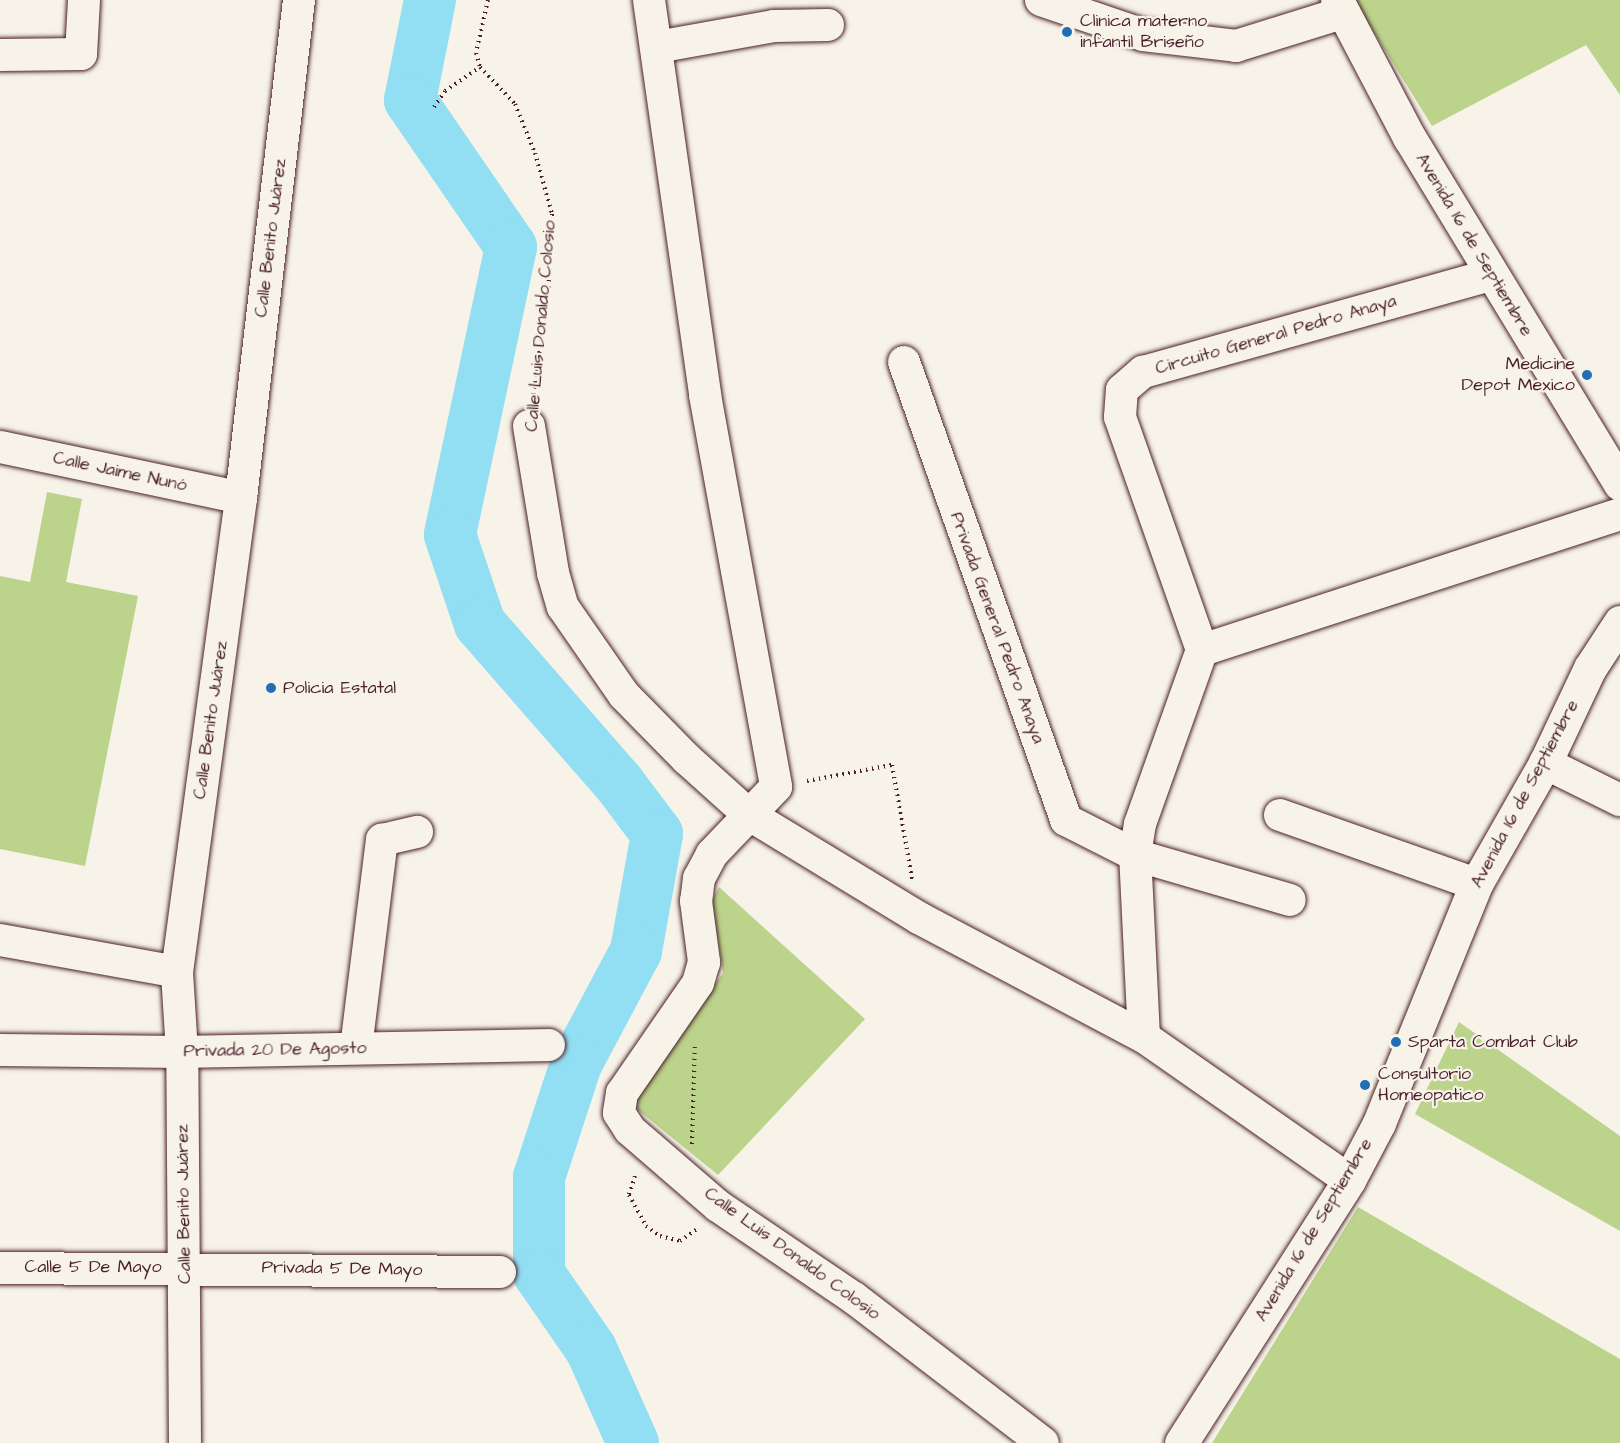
<!DOCTYPE html>
<meta charset="utf-8">
<style>
body{margin:0}
#map{position:relative;width:1620px;height:1443px;overflow:hidden;background:#f7f3e8;font-family:"Architects Daughter",sans-serif}
div>[style]{position:absolute}
.green>*{inset:0;background:#bbd38a}
.river>*{height:52px;margin:-26px;padding:0 26px;transform-origin:26px;border-radius:26px;background:#92def2}
.path>*{height:4px;margin-top:-2px;transform-origin:0;background:repeating-linear-gradient(90deg,#4a1f2b 0 1.5px,transparent 0 6px)}
.roads{filter:drop-shadow(0 0 2px #4a1f2b) drop-shadow(0 0 2px #4a1f2b)}
.minor>*{height:32px;margin:-16px;padding:0 16px;transform-origin:16px;border-radius:16px;background:#f7f3e8}
.secondary>*{height:33px;margin:-16.5px;padding:0 16.5px;transform-origin:16.5px;border-radius:16.5px;background:#f7f3e8}
.dots>*{width:16px;height:16px;translate:-50% -50%;box-sizing:border-box;border:3px solid #f7f3e8;border-radius:50%}
span{translate:-50% -50%;white-space:nowrap;text-align:center;line-height:1.15;-webkit-text-stroke:4.5px #f7f3e8;paint-order:stroke}
.poi-label{font-size:18px;color:#4a1f2b}
.left{translate:0 -50%;text-align:left}
.right{translate:-100% -50%;text-align:right}
.street-label{font-size:18px;color:#4a1f2b}
</style>
<div id="map">
<div class="green">
<i style="clip-path:polygon(1354px 0,1620px 0,1620px 95px,1586px 45px,1432px 126px)"></i>
<i style="clip-path:polygon(47px 492px,82px 499px,66px 582px,138px 596px,85px 866px,0 849px,0 576px,30px 582px)"></i>
<i style="clip-path:polygon(719px 887px,865px 1019px,718px 1175px,638px 1110px,635px 1099px,723px 973px,712px 900px)"></i>
<i style="clip-path:polygon(1459px 1022px,1620px 1136px,1620px 1231px,1415px 1114px)"></i>
<i style="clip-path:polygon(1358px 1207px,1620px 1359px,1620px 1443px,1212px 1443px)"></i>
</div>
<div class="river">
<i style="left:430px;top:0;width:102px;rotate:101.3deg"></i>
<i style="left:410px;top:100px;width:178px;rotate:55.5deg"></i>
<i style="left:511px;top:247px;width:294px;rotate:102deg"></i>
<i style="left:450px;top:535px;width:94px;rotate:71.4deg"></i>
<i style="left:480px;top:624px;width:210px;rotate:48.9deg"></i>
<i style="left:618px;top:782px;width:65px;rotate:53.1deg"></i>
<i style="left:657px;top:834px;width:119px;rotate:100.2deg"></i>
<i style="left:636px;top:951px;width:128px;rotate:118deg"></i>
<i style="left:576px;top:1064px;width:119px;rotate:108.1deg"></i>
<i style="left:539px;top:1177px;width:97px;rotate:90deg"></i>
<i style="left:539px;top:1274px;width:91px;rotate:55.3deg"></i>
<i style="left:591px;top:1349px;width:103px;rotate:65.9deg"></i>
</div>
<div class="path">
<i style="left:488px;top:0;width:54px;rotate:102.8deg"></i>
<i style="left:476px;top:53px;width:15px;rotate:74deg"></i>
<i style="left:480px;top:67px;width:51px;rotate:46.6deg"></i>
<i style="left:515px;top:104px;width:53px;rotate:67.8deg"></i>
<i style="left:535px;top:153px;width:63px;rotate:74.4deg"></i>
<i style="left:552px;top:214px;width:78px;rotate:92.9deg"></i>
<i style="left:548px;top:292px;width:107px;rotate:98.1deg"></i>
<i style="left:434px;top:107px;width:19px;rotate:-55deg"></i>
<i style="left:445px;top:91px;width:42px;rotate:-34.4deg"></i>
<i style="left:807px;top:781px;width:86px;rotate:-10.7deg"></i>
<i style="left:892px;top:765px;width:116px;rotate:80deg"></i>
<i style="left:692px;top:1144px;width:101px;rotate:-88.3deg"></i>
<i style="left:635px;top:1176px;width:20px;rotate:108deg"></i>
<i style="left:629px;top:1195px;width:35px;rotate:61deg"></i>
<i style="left:646px;top:1226px;width:17px;rotate:36deg"></i>
<i style="left:660px;top:1236px;width:21px;rotate:14deg"></i>
<i style="left:680px;top:1241px;width:21px;rotate:-35deg"></i>
</div>
<div class="roads">
<div class="minor">
<i style="left:649px;top:0;width:399px;rotate:81.9deg"></i>
<i style="left:705px;top:395px;width:398px;rotate:79.7deg"></i>
<i style="left:776px;top:787px;width:93px;rotate:133.7deg"></i>
<i style="left:712px;top:854px;width:27px;rotate:118deg"></i>
<i style="left:699px;top:878px;width:23px;rotate:97deg"></i>
<i style="left:696px;top:901px;width:62px;rotate:82.5deg"></i>
<i style="left:704px;top:962px;width:22px;rotate:106deg"></i>
<i style="left:698px;top:983px;width:134px;rotate:124.6deg"></i>
<i style="left:622px;top:1093px;width:20px;rotate:99deg"></i>
<i style="left:619px;top:1113px;width:20px;rotate:57deg"></i>
<i style="left:630px;top:1130px;width:116px;rotate:40.8deg"></i>
<i style="left:718px;top:1206px;width:164px;rotate:34.1deg"></i>
<i style="left:854px;top:1298px;width:238px;rotate:37.5deg"></i>
<i style="left:1041px;top:0;width:108px;rotate:18.9deg"></i>
<i style="left:1143px;top:35px;width:94px;rotate:6.7deg"></i>
<i style="left:1236px;top:46px;width:111px;rotate:-17.3deg"></i>
<i style="left:657px;top:47px;width:119px;rotate:-10.2deg"></i>
<i style="left:774px;top:26px;width:54px;rotate:-1.1deg"></i>
<i style="left:0;top:55px;width:81px;rotate:-0.7deg"></i>
<i style="left:81px;top:54px;width:54px;rotate:-86.8deg"></i>
<i style="left:904px;top:362px;width:486px;rotate:70.5deg"></i>
<i style="left:1066px;top:820px;width:77px;rotate:26.9deg"></i>
<i style="left:1135px;top:855px;width:161px;rotate:16.2deg"></i>
<i style="left:529px;top:426px;width:149px;rotate:80.7deg"></i>
<i style="left:553px;top:573px;width:35px;rotate:74deg"></i>
<i style="left:563px;top:607px;width:107px;rotate:55.3deg"></i>
<i style="left:624px;top:695px;width:90px;rotate:45.5deg"></i>
<i style="left:687px;top:759px;width:82px;rotate:42deg"></i>
<i style="left:748px;top:814px;width:200px;rotate:31.3deg"></i>
<i style="left:919px;top:918px;width:255px;rotate:27.9deg"></i>
<i style="left:1144px;top:1037px;width:250px;rotate:34.9deg"></i>
<i style="left:0;top:447px;width:246px;rotate:11.9deg"></i>
<i style="left:1202px;top:650px;width:440px;rotate:-18deg"></i>
<i style="left:1545px;top:763px;width:84px;rotate:26.3deg"></i>
<i style="left:1280px;top:815px;width:208px;rotate:19.4deg"></i>
<i style="left:0;top:940px;width:180px;rotate:10.2deg"></i>
<i style="left:1144px;top:1037px;width:182px;rotate:-92.8deg"></i>
<i style="left:1135px;top:855px;width:31px;rotate:-81deg"></i>
<i style="left:1140px;top:824px;width:185px;rotate:-70.4deg"></i>
<i style="left:1202px;top:650px;width:247px;rotate:-109.4deg"></i>
<i style="left:1120px;top:417px;width:27px;rotate:-86deg"></i>
<i style="left:1122px;top:390px;width:28px;rotate:-41deg"></i>
<i style="left:1143px;top:372px;width:360px;rotate:-15.6deg"></i>
<i style="left:356px;top:1048px;width:210px;rotate:-82.9deg"></i>
<i style="left:382px;top:840px;width:36px;rotate:-13deg"></i>
<i style="left:0;top:1050px;width:182px;rotate:0.6deg"></i>
<i style="left:182px;top:1052px;width:367px;rotate:-1.1deg"></i>
<i style="left:0;top:1268px;width:500px;rotate:0.46deg"></i>
<i style="left:185px;top:1443px;width:391px;rotate:-90.4deg"></i>
<i style="left:182px;top:1052px;width:80px;rotate:-93.6deg"></i>
<i style="left:177px;top:972px;width:478px;rotate:-82.3deg"></i>
<i style="left:241px;top:498px;width:501px;rotate:-83.36deg"></i>
</div>
<div class="secondary">
<i style="left:1337px;top:0;width:155px;rotate:62.3deg"></i>
<i style="left:1409px;top:137px;width:406px;rotate:58.7deg"></i>
<i style="left:1181px;top:1443px;width:312px;rotate:-57.4deg"></i>
<i style="left:1349px;top:1180px;width:64px;rotate:-62.2deg"></i>
<i style="left:1379px;top:1123px;width:258px;rotate:-67.9deg"></i>
<i style="left:1476px;top:884px;width:139px;rotate:-60.3deg"></i>
<i style="left:1545px;top:763px;width:105px;rotate:-64.7deg"></i>
<i style="left:1590px;top:668px;width:55px;rotate:-56.9deg"></i>
</div>
</div>
<div class="dots">
<i style="left:1067px;top:32px;background:#1f6fb2"></i>
<i style="left:1587px;top:375px;background:#1f6fb2"></i>
<i style="left:271px;top:688px;background:#1f6fb2"></i>
<i style="left:1396px;top:1042px;background:#1f6fb2"></i>
<i style="left:1365px;top:1085px;background:#1f6fb2"></i>
</div>
<div class="poi-label">
<span class="left" style="left:1080px;top:32px">Clinica materno<br>infantil Briseño</span>
<span class="right" style="left:1575px;top:375px">Medicine<br>Depot Mexico</span>
<span class="left" style="left:283px;top:688px">Policia Estatal</span>
<span class="left" style="left:1408px;top:1042px">Sparta Combat Club</span>
<span class="left" style="left:1378px;top:1085px">Consultorio<br>Homeopatico</span>
</div>
<div class="street-label">
<span style="left:271px;top:238px;rotate:-83deg">Calle Benito Juárez</span>
<span style="left:1474px;top:245px;rotate:59deg">Avenida 16 de Septiembre</span>
<span style="left:541px;top:326px;rotate:-85deg">Calle Luis Donaldo Colosio</span>
<span style="left:1276px;top:335px;rotate:-16deg">Circuito General Pedro Anaya</span>
<span style="left:120px;top:472px;rotate:12deg">Calle Jaime Nunó</span>
<span style="left:997px;top:628px;rotate:70deg">Privada General Pedro Anaya</span>
<span style="left:211px;top:720px;rotate:-82deg">Calle Benito Juárez</span>
<span style="left:1525px;top:794px;rotate:-62deg">Avenida 16 de Septiembre</span>
<span style="left:275px;top:1050px;rotate:-1deg">Privada 20 De Agosto</span>
<span style="left:184px;top:1204px;rotate:-91deg">Calle Benito Juárez</span>
<span style="left:1314px;top:1230px;rotate:-59deg">Avenida 16 de Septiembre</span>
<span style="left:792px;top:1254px;rotate:36deg">Calle Luis Donaldo Colosio</span>
<span style="left:93px;top:1267px">Calle 5 De Mayo</span>
<span style="left:342px;top:1269px;rotate:1deg">Privada 5 De Mayo</span>
</div>
</div>
